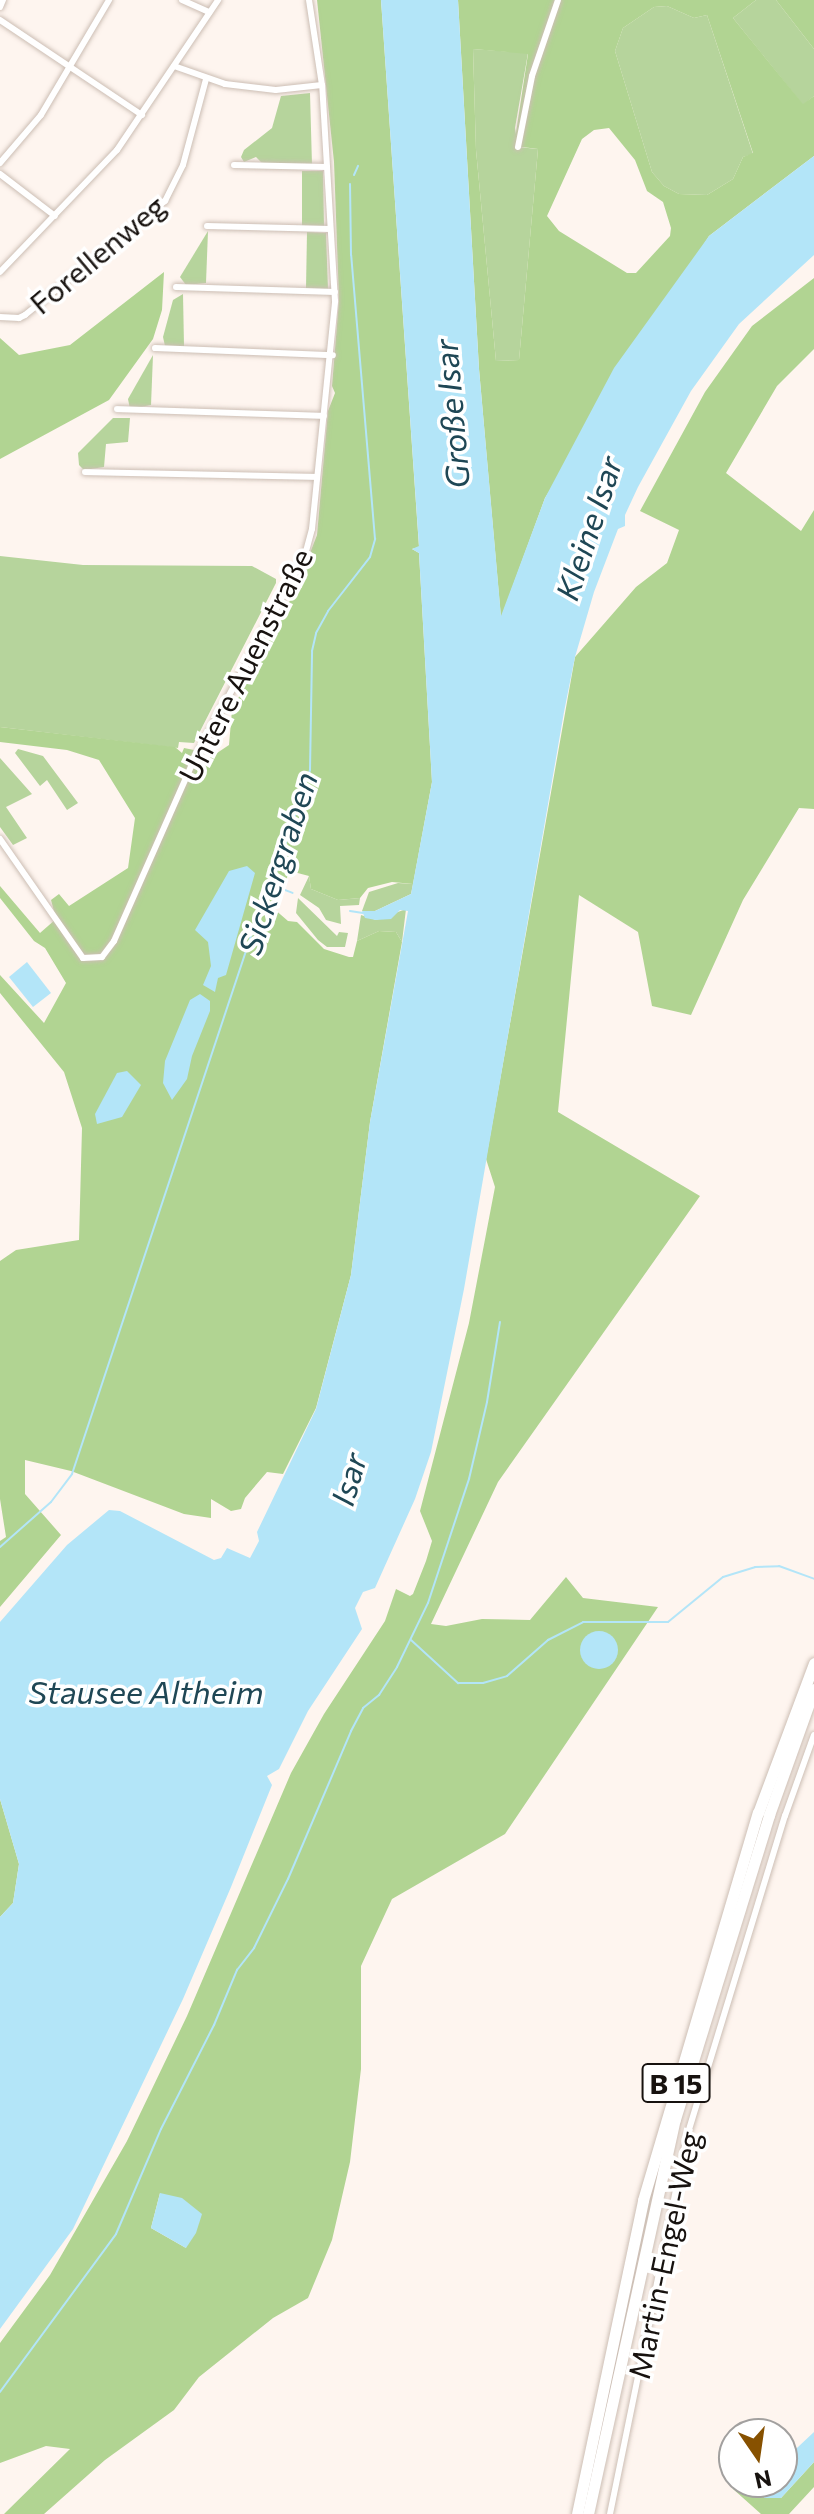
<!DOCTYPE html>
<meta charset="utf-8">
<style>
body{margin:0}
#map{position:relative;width:814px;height:2514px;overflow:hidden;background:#fef5ef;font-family:Commissioner,sans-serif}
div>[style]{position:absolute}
.green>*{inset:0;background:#b6d49c}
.forest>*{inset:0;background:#b1d492}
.water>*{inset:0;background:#b3e5f8}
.round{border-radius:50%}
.stream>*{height:2px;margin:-1px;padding:0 1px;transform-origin:1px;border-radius:1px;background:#b3e5f8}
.roads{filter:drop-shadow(0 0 2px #ccbeb4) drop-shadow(0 0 2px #ccbeb4)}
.street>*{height:6px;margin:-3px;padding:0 3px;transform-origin:3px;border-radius:3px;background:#fff}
.highway>*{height:11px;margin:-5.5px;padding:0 5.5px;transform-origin:5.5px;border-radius:5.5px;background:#fff}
span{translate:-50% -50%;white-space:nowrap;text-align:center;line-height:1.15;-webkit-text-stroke:7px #fff;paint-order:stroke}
.shield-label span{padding:2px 6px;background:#fff;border:2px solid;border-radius:6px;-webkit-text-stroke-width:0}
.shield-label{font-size:28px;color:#17120f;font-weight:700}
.street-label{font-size:30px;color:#17120f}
.water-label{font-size:32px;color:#1f4755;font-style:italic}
.north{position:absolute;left:718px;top:2418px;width:80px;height:80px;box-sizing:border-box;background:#fff;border:2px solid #a2a09f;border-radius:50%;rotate:167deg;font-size:22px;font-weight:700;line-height:32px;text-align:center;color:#17120f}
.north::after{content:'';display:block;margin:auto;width:28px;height:36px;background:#875100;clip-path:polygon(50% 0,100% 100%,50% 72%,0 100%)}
</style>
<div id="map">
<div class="green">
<i style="clip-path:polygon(756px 0,776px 0,814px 49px,814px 96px,803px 105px,733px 18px)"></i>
<i style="clip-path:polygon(667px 6px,694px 18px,707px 15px,753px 154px,743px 157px,733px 179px,707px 195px,679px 194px,664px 186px,652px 172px,615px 51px,623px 28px,654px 7px)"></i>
<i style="clip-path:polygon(473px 49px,528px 53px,515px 128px,518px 147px,538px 149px,519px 360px,496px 361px,476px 150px)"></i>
<i style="clip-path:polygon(310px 93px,312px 165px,262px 163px,256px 157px,244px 162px,241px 157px,244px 150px,272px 128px,281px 96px)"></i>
<i style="clip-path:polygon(302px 171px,323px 171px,324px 226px,302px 227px)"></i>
<i style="clip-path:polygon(208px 231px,206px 283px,186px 285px,180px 277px)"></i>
<i style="clip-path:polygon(307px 232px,326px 233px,328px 289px,306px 289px)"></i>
<i style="clip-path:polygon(183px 294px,184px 346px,165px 346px,163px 337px,173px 300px)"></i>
<i style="clip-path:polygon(153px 355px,151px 405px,130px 409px,128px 399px)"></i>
<i style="clip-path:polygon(113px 418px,130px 418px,128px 442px,106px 444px,104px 467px,84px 470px,79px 465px,78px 453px)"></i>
<i style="clip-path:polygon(0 556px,83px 565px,252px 566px,276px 579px,276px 583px,194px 743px,179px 742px,178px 748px,0 727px)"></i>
<i style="clip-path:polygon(18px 749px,43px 756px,78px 803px,67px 810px,47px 780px,40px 786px,15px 753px)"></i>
<i style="clip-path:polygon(0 758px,32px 794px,6px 807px,27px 838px,13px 845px,0 827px)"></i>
<i style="clip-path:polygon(309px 876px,311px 889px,338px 900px,360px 898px,359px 905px,340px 906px,341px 924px,326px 920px,319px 908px,300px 895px)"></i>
<i style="clip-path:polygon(398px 883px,413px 884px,411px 894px,375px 911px,362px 911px,369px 892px)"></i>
<i style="clip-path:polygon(298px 898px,337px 936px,339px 932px,348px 933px,345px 947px,327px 947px,318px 940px,296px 913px)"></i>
<i style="clip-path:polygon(406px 909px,402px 942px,396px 932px,379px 931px,357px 941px,361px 915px,376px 920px)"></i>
</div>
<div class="forest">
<i style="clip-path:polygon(317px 0,381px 0,419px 547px,412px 549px,419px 553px,432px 782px,413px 884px,392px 882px,368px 888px,360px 898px,338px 900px,311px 889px,309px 876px,290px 871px,273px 908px,288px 921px,297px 922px,324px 949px,349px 957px,353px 957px,357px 941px,379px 931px,396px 932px,402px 942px,370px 1122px,351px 1275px,316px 1408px,283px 1474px,267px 1472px,245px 1498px,241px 1509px,231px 1511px,211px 1499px,211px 1518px,184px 1514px,71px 1471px,25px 1460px,25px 1494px,61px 1535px,0 1607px,0 1541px,6px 1537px,0 1499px,0 1261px,16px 1250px,79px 1240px,82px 1128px,64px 1072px,0 993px,0 975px,44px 1023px,66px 983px,45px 948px,34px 941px,0 898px,0 886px,40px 933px,56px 919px,51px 900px,59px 894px,69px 906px,128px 868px,135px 818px,99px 760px,67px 750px,0 742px,0 727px,175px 747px,182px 753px,184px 748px,194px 750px,205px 761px,229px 745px,232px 710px,296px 589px,317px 535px,328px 411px,335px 393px,332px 386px,339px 300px,334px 162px)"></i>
<i style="clip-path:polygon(evenodd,458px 0,756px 0,733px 18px,803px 104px,814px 96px,814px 156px,709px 236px,545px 498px,501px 618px,479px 369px,458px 0,667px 6px,694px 18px,707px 15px,753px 153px,743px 157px,733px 179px,707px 195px,679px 194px,664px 186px,652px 172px,615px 51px,623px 28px,654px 7px,667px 6px,458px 0,473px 49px,528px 54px,514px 146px,538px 149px,519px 360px,496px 361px,476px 150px,473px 49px,458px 0,609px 128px,635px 160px,647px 191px,663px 202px,671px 228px,670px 236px,636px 273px,627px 273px,559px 231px,547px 216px,582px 139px,594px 130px,609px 128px)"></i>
<i style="clip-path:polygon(776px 0,814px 0,814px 49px)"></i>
<i style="clip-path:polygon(164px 272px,162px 310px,153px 339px,109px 400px,0 459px,0 338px,19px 355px,70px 345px)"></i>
<i style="clip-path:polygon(evenodd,814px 278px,814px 349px,777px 386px,726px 473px,801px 531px,814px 510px,814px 809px,799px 808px,743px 900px,691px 1015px,652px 1006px,638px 932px,579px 895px,558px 1112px,700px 1196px,498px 1482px,431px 1624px,446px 1626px,482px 1619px,530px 1620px,566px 1577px,583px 1598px,658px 1607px,505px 1834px,392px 1899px,361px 1966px,361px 2069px,350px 2162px,332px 2240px,308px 2298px,273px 2318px,199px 2377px,174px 2410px,105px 2460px,44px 2514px,4px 2514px,70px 2449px,46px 2446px,0 2463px,0 2343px,50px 2275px,127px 2141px,187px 2016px,291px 1773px,324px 1714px,385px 1621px,396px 1589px,410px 1596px,413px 1594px,426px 1561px,432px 1541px,420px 1511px,469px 1323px,495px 1187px,486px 1159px,575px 657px,636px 587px,667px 563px,679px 530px,640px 511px,705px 392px,752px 326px,814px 278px,160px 2193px,186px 2248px,151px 2228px,160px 2193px)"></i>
<i style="clip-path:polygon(0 1799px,19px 1864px,13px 1903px,0 1917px)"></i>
<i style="clip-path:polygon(814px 2462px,814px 2487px,789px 2514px,761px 2514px,733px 2489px,741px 2482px,761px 2482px,760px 2489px,781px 2498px)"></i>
</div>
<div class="water">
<i style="clip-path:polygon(381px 0,458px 0,479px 369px,501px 616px,545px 498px,614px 368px,709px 236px,814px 156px,814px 255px,739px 324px,691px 391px,638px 487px,625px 515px,625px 526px,618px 529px,594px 592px,575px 657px,564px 712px,464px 1289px,431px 1452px,415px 1499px,375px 1588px,363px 1592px,355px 1608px,362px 1629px,308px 1711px,279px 1769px,267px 1776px,272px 1785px,231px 1887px,183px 1999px,73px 2229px,0 2329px,0 1917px,13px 1903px,19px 1864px,0 1799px,0 1622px,67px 1545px,109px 1510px,120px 1511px,214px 1560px,221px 1558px,227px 1548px,250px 1558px,259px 1541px,257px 1532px,316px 1409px,351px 1275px,370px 1122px,408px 911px,400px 910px,391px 919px,376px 920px,365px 918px,362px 911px,375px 911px,411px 894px,432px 782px,419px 553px,412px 549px,419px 546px)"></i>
<i style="clip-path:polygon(247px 866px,255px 873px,226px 975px,218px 978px,215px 992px,203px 985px,211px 966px,208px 942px,195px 930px,229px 871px)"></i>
<i style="clip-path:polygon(27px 962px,51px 993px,33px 1007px,9px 977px)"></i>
<i style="clip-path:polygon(200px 994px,210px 1001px,210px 1011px,192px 1056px,187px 1079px,172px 1100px,163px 1083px,165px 1061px,190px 1000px)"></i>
<i style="clip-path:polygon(127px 1071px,141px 1085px,122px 1117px,97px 1124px,95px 1114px,117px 1073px)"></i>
<i class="round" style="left:580px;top:1631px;width:38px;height:38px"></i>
<i style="clip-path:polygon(160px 2193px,182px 2198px,202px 2214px,196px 2233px,186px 2248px,151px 2228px)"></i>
<i style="clip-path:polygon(814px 2432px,814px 2462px,781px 2498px,764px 2498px,761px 2482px,782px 2482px,782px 2462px)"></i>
</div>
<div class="stream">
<i style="left:354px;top:175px;width:10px;rotate:-66deg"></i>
<i style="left:272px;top:885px;width:22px;rotate:21deg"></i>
<i style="left:350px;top:911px;width:13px;rotate:9deg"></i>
<i style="left:0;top:1547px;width:68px;rotate:-41.4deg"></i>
<i style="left:51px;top:1502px;width:35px;rotate:-53deg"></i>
<i style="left:72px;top:1474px;width:595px;rotate:-71.6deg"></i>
<i style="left:260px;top:909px;width:27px;rotate:-63deg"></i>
<i style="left:272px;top:885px;width:121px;rotate:-71.7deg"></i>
<i style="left:310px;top:770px;width:119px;rotate:-89deg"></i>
<i style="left:312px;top:651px;width:18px;rotate:-77deg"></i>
<i style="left:316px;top:633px;width:25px;rotate:-61deg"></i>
<i style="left:328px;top:611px;width:68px;rotate:-52.1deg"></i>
<i style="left:370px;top:557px;width:19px;rotate:-74deg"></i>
<i style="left:375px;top:539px;width:285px;rotate:-94.8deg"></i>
<i style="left:351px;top:255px;width:71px;rotate:-90.8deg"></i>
<i style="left:411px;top:1640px;width:64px;rotate:42.5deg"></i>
<i style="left:458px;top:1683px;width:25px"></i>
<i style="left:483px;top:1683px;width:25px;rotate:-16deg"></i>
<i style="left:507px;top:1676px;width:55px;rotate:-41.3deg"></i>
<i style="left:548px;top:1640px;width:39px;rotate:-27deg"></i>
<i style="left:583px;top:1622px;width:85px"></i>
<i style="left:668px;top:1622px;width:71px;rotate:-39.3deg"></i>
<i style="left:723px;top:1577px;width:34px;rotate:-17deg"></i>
<i style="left:755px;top:1567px;width:24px;rotate:-2deg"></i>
<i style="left:779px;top:1566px;width:37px;rotate:20deg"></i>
<i style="left:0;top:2392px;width:196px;rotate:-53.7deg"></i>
<i style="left:116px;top:2234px;width:114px;rotate:-66.8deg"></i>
<i style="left:161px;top:2129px;width:117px;rotate:-63deg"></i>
<i style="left:214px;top:2025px;width:60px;rotate:-67.3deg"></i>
<i style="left:237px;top:1970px;width:28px;rotate:-52deg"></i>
<i style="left:254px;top:1948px;width:77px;rotate:-63.8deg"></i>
<i style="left:288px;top:1879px;width:161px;rotate:-66.9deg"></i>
<i style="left:351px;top:1731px;width:26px;rotate:-62deg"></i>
<i style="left:363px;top:1708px;width:21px;rotate:-39deg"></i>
<i style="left:379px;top:1695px;width:33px;rotate:-57deg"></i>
<i style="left:397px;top:1667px;width:71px;rotate:-64.2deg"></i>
<i style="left:428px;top:1603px;width:131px;rotate:-71.7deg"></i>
<i style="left:469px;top:1479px;width:79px;rotate:-76.8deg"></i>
<i style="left:487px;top:1402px;width:81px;rotate:-80.8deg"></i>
</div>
<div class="roads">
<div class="street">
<i style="left:182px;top:0;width:30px;rotate:24deg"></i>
<i style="left:0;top:7px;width:8px;rotate:-67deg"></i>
<i style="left:0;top:20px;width:171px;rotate:33.8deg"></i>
<i style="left:174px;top:66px;width:54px;rotate:19.4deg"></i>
<i style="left:225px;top:84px;width:51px;rotate:6.7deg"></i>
<i style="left:276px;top:90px;width:46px;rotate:-6.2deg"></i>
<i style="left:518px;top:147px;width:72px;rotate:-78.8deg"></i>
<i style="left:532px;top:76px;width:80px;rotate:-71.1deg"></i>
<i style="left:0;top:163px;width:63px;rotate:-49.5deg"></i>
<i style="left:41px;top:115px;width:134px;rotate:-59.4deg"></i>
<i style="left:234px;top:165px;width:93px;rotate:1.2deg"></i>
<i style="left:0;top:174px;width:69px;rotate:37.4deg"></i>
<i style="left:207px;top:226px;width:123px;rotate:1.4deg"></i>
<i style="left:0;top:272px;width:169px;rotate:-46.2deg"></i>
<i style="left:117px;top:150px;width:181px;rotate:-56deg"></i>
<i style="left:176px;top:287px;width:159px;rotate:1.8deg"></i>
<i style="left:0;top:317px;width:19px;rotate:3deg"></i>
<i style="left:19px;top:318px;width:7px;rotate:-27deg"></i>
<i style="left:25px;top:315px;width:181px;rotate:-39.2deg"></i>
<i style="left:165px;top:201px;width:40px;rotate:-63.4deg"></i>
<i style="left:183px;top:165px;width:89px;rotate:-75deg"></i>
<i style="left:155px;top:348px;width:178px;rotate:2.3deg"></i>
<i style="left:117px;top:409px;width:207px;rotate:1.9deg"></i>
<i style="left:85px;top:472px;width:232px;rotate:1.2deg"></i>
<i style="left:0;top:839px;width:145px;rotate:55.1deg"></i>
<i style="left:83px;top:958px;width:19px;rotate:-3deg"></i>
<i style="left:102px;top:957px;width:20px;rotate:-53deg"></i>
<i style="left:114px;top:941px;width:196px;rotate:-66.2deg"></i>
<i style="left:193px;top:762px;width:235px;rotate:-61.6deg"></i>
<i style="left:305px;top:555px;width:27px;rotate:-75deg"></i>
<i style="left:312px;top:529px;width:229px;rotate:-84.2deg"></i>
<i style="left:335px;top:301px;width:216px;rotate:-93.4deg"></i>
<i style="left:322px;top:85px;width:86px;rotate:-98.7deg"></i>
<i style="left:610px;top:2514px;width:386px;rotate:-78.5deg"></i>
<i style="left:687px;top:2136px;width:335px;rotate:-73deg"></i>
<i style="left:785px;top:1816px;width:86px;rotate:-70.3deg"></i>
</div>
<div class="highway">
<i style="left:577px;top:2514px;width:321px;rotate:-78.1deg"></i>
<i style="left:643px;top:2200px;width:404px;rotate:-73.5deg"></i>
<i style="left:758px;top:1813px;width:160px;rotate:-69.5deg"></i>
<i style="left:588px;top:2514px;width:404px;rotate:-77.6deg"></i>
<i style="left:675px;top:2119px;width:318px;rotate:-72.8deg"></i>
<i style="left:769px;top:1815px;width:134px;rotate:-70.3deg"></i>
</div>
</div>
<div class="shield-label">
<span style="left:676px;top:2083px">B 15</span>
</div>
<div class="street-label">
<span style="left:97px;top:254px;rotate:-40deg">Forellenweg</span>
<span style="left:245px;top:665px;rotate:-63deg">Untere Auenstraße</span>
<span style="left:664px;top:2255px;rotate:-78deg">Martin-Engel-Weg</span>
</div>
<div class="water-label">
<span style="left:451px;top:414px;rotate:-95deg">Große Isar</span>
<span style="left:588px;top:528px;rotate:-72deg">Kleine Isar</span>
<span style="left:277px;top:863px;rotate:-72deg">Sickergraben</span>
<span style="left:348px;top:1479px;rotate:-74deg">Isar</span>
<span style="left:146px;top:1691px">Stausee Altheim</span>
</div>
<div class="north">N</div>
</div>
